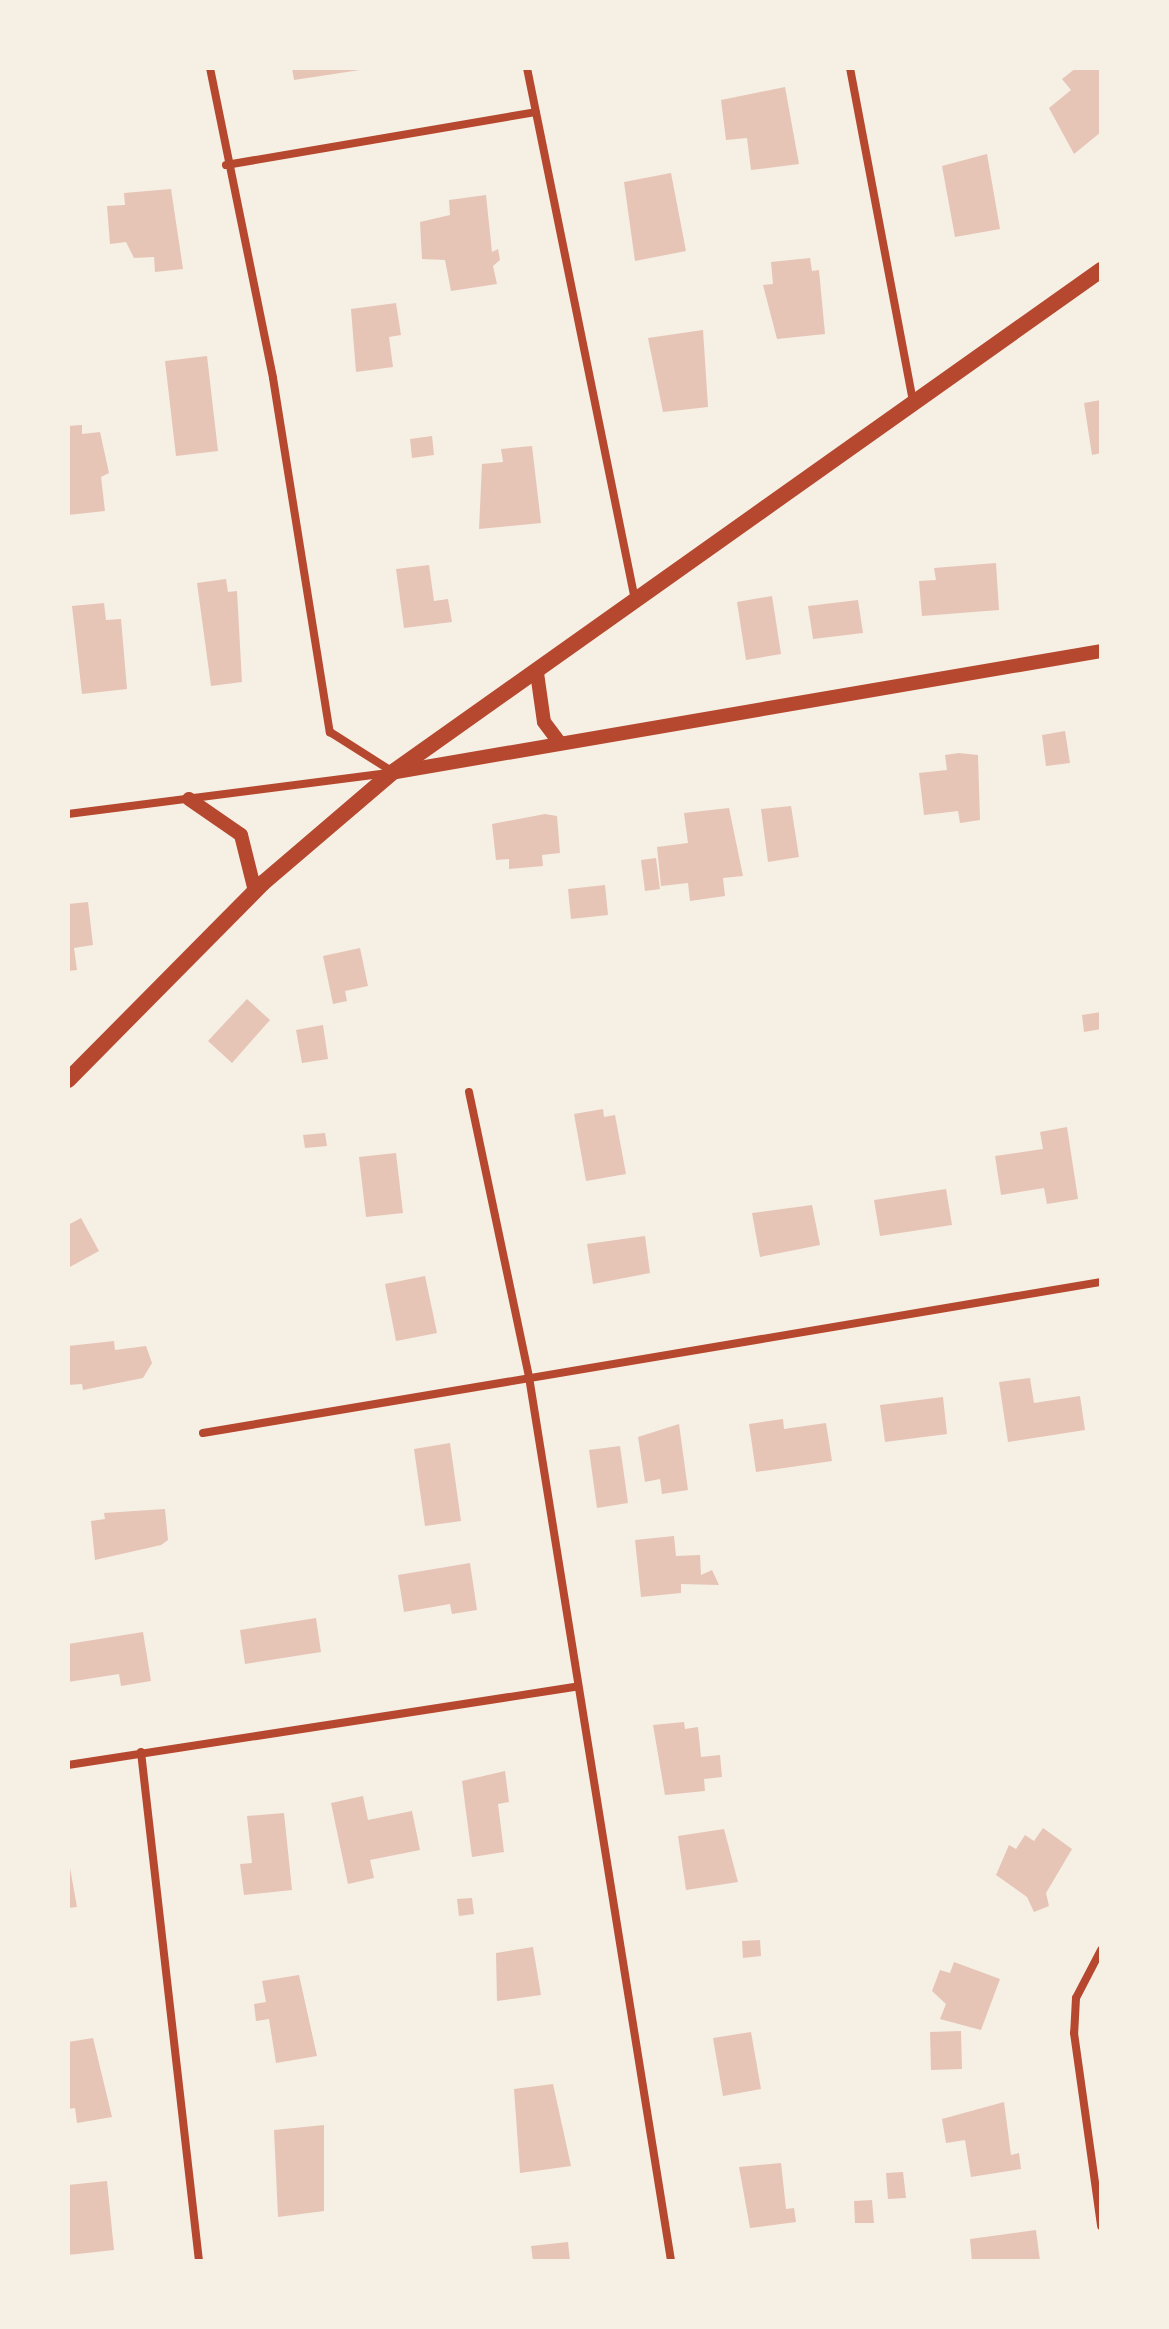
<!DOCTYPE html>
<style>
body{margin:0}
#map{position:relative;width:1169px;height:2329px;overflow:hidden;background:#f6efe4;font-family:"Asap Condensed",sans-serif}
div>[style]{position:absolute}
.building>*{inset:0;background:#e6c5b7}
.minor>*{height:8px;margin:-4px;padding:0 4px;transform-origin:4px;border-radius:4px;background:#b5482f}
.tertiary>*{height:14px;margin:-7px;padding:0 7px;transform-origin:7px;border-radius:7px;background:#b5482f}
.secondary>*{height:16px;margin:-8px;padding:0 8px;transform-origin:8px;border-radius:8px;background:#b5482f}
span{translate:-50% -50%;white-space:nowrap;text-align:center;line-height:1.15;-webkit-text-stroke:7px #f6efe4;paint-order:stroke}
.frame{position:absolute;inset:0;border:70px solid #f6efe4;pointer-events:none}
</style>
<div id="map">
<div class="building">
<i style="clip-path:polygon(292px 68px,360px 68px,360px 70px,294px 80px)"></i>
<i style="clip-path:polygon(1076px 68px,1101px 68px,1101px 132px,1074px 154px,1049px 108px,1071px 90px,1062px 79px)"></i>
<i style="clip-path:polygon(785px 87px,799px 164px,751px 170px,747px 138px,726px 140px,721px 100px)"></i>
<i style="clip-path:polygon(987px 154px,1000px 229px,955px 237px,942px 166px)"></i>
<i style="clip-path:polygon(671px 173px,686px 251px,635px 261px,624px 182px)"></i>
<i style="clip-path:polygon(171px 189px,183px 269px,155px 272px,154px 257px,134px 258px,126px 242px,110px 244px,107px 206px,125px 205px,124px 193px)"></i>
<i style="clip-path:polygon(486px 195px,492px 252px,498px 249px,500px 260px,493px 266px,497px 284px,451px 291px,445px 260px,422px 259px,420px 222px,450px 215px,449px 200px)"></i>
<i style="clip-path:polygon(810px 258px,812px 271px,819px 270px,825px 334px,777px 339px,763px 285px,773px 284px,771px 262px)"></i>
<i style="clip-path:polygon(396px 303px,401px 335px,389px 337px,393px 367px,356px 372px,351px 309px)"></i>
<i style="clip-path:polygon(703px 330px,708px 407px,663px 412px,648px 338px)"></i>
<i style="clip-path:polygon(207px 356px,218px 451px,176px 456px,165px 361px)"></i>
<i style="clip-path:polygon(1101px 400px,1101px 453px,1092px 455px,1084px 403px)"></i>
<i style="clip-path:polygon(82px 425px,82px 434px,100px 432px,109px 473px,101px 477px,105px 511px,68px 515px,68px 426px)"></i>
<i style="clip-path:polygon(432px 436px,434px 455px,412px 458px,410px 439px)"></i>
<i style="clip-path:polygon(532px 446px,541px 523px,479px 529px,482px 464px,503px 462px,501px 449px)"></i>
<i style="clip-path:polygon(996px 563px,999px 610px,922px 616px,919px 581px,936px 580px,934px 568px)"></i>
<i style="clip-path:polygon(429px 565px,434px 601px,448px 599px,452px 622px,404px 628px,396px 569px)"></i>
<i style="clip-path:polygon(226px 579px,228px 592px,237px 591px,242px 682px,211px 686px,197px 583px)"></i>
<i style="clip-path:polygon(772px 596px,781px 654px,746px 660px,737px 602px)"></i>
<i style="clip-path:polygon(858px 600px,863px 633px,813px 639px,808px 606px)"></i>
<i style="clip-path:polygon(104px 603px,106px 620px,121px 619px,127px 689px,82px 694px,72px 606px)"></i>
<i style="clip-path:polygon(1065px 731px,1070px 763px,1046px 766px,1042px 735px)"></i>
<i style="clip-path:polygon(959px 753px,978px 755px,980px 820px,960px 823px,958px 811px,924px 815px,919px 773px,947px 770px,945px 755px)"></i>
<i style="clip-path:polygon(791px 806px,799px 857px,768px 862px,761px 809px)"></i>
<i style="clip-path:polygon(729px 808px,743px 876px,723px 878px,725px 896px,690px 901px,688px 883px,661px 886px,657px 847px,688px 843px,684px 813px)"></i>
<i style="clip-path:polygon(545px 814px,557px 816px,560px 853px,542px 855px,543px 866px,509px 869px,509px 859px,496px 860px,492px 824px)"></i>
<i style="clip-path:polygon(656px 858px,660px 889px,645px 891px,641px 860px)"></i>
<i style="clip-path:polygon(605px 885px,608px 915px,571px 919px,568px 889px)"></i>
<i style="clip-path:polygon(88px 902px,93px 945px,74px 948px,77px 970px,68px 971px,68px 904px)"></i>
<i style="clip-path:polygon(360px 948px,368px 986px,345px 991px,347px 1001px,333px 1004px,323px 956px)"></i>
<i style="clip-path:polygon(247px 999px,270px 1020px,232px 1063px,208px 1041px)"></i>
<i style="clip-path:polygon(1101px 1012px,1101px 1029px,1084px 1032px,1082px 1015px)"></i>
<i style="clip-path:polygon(323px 1025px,328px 1059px,302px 1063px,296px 1030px)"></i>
<i style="clip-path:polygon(603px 1109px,604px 1117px,615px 1115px,626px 1174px,586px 1181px,574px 1114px)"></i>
<i style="clip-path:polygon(1067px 1127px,1078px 1199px,1047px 1204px,1044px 1188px,1001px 1195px,995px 1156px,1043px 1149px,1040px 1132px)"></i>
<i style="clip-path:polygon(325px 1133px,327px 1146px,305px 1148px,303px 1135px)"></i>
<i style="clip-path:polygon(396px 1153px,403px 1213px,366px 1217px,359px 1157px)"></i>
<i style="clip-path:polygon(946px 1189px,952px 1225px,880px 1236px,874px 1200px)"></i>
<i style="clip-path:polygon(812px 1205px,820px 1245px,760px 1257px,752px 1213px)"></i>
<i style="clip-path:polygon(81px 1218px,99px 1251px,68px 1268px,68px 1225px)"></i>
<i style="clip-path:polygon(645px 1236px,650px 1273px,593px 1284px,587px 1244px)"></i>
<i style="clip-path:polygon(425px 1276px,437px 1333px,396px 1341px,385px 1284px)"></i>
<i style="clip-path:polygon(114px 1341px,115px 1350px,146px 1346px,152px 1363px,143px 1378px,83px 1390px,82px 1384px,68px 1385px,68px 1346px)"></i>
<i style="clip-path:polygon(1030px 1378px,1034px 1403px,1080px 1396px,1085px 1430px,1008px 1442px,999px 1382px)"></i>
<i style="clip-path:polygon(943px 1397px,947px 1434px,885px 1442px,880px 1405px)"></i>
<i style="clip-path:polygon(783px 1419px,784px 1429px,826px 1423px,832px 1461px,756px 1472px,749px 1424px)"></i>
<i style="clip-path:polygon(679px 1424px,688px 1490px,662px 1494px,660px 1479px,645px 1482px,638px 1437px)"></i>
<i style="clip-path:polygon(450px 1443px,461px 1521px,425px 1526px,414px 1449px)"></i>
<i style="clip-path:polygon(620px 1446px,628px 1503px,597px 1508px,589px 1450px)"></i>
<i style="clip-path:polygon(165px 1509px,168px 1540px,161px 1545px,95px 1560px,91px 1521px,105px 1519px,104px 1513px)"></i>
<i style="clip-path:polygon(674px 1536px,676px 1556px,700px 1555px,701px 1575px,712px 1570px,719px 1585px,681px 1584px,681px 1593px,641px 1597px,635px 1540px)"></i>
<i style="clip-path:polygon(470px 1563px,477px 1610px,452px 1614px,450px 1604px,404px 1612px,398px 1575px)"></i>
<i style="clip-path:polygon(316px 1618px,321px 1652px,245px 1664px,240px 1630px)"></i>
<i style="clip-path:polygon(143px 1632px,151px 1681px,121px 1686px,119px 1674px,68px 1682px,68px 1644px)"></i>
<i style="clip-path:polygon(684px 1722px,685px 1729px,698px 1727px,701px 1757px,720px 1755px,722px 1777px,704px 1779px,705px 1791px,665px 1795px,653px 1725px)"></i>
<i style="clip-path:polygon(505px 1771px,509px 1802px,498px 1804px,504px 1852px,472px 1857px,462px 1781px)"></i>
<i style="clip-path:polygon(363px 1796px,368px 1820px,412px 1811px,420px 1850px,370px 1860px,374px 1878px,348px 1884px,331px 1803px)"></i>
<i style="clip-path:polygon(284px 1813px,292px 1890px,244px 1895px,240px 1864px,252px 1863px,247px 1816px)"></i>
<i style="clip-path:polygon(1043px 1828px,1072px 1849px,1046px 1893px,1049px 1906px,1034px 1912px,1027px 1897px,996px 1875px,1009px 1845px,1016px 1849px,1025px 1835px,1034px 1841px)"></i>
<i style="clip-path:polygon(724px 1829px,738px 1882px,686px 1890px,678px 1836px)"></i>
<i style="clip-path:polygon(68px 1857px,77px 1907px,68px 1908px)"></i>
<i style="clip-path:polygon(472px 1898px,474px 1914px,459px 1916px,457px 1899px)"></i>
<i style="clip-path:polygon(760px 1940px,761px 1956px,743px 1958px,742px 1941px)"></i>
<i style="clip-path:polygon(533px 1947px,541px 1995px,497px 2001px,496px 1953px)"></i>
<i style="clip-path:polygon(954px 1962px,1000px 1979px,981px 2030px,940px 2019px,946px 2004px,932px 1991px,940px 1970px,950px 1973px)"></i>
<i style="clip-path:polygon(299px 1975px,317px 2056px,276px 2063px,269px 2019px,256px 2021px,254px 2004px,266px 2002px,262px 1981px)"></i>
<i style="clip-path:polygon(961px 2031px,962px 2069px,931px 2070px,930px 2032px)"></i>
<i style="clip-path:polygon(751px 2032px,761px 2089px,723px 2096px,713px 2038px)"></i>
<i style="clip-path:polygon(93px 2038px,112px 2117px,77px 2123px,75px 2108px,68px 2109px,68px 2042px)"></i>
<i style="clip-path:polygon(553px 2084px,571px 2166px,520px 2173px,514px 2089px)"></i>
<i style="clip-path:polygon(1004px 2102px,1011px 2155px,1019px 2153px,1021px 2169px,971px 2177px,965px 2140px,946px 2143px,942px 2119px)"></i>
<i style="clip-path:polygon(324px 2125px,324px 2211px,278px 2217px,274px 2130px)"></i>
<i style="clip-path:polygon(781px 2163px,786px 2209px,794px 2208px,796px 2222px,750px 2228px,739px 2167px)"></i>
<i style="clip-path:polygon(903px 2172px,906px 2198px,888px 2199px,886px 2173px)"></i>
<i style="clip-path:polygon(107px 2181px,114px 2250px,68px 2255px,68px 2185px)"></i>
<i style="clip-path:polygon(872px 2200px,874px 2223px,855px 2223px,854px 2201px)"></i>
<i style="clip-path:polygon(1036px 2230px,1040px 2261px,972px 2261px,970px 2239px)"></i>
<i style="clip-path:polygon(568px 2242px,570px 2261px,533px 2261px,531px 2246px)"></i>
</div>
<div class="minor">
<i style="left:210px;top:68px;width:316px;rotate:78.5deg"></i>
<i style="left:273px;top:378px;width:359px;rotate:80.9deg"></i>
<i style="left:330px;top:732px;width:75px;rotate:32.4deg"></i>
<i style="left:527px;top:68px;width:543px;rotate:78.52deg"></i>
<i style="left:850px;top:68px;width:341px;rotate:79.3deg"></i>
<i style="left:226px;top:165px;width:314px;rotate:-9.7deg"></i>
<i style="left:68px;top:814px;width:323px;rotate:-7.3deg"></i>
<i style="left:469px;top:1092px;width:291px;rotate:78.1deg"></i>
<i style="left:529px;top:1377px;width:895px;rotate:80.87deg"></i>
<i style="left:203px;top:1433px;width:911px;rotate:-9.55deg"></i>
<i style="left:141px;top:1752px;width:512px;rotate:83.5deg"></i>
<i style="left:68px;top:1765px;width:512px;rotate:-8.76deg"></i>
<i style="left:1101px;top:1950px;width:54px;rotate:117.5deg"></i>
<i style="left:1076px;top:1998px;width:35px;rotate:93deg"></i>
<i style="left:1074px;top:2033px;width:195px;rotate:82deg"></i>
</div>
<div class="tertiary">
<i style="left:537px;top:673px;width:49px;rotate:81.9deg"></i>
<i style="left:544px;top:722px;width:25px;rotate:53deg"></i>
<i style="left:396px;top:772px;width:715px;rotate:-9.74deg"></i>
<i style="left:189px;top:799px;width:63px;rotate:34.7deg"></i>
<i style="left:241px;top:835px;width:58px;rotate:76deg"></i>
</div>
<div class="secondary">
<i style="left:68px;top:1080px;width:277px;rotate:-45.3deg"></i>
<i style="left:263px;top:883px;width:171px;rotate:-40.5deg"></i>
<i style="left:393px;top:772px;width:868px;rotate:-35.34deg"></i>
</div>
<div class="frame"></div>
</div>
